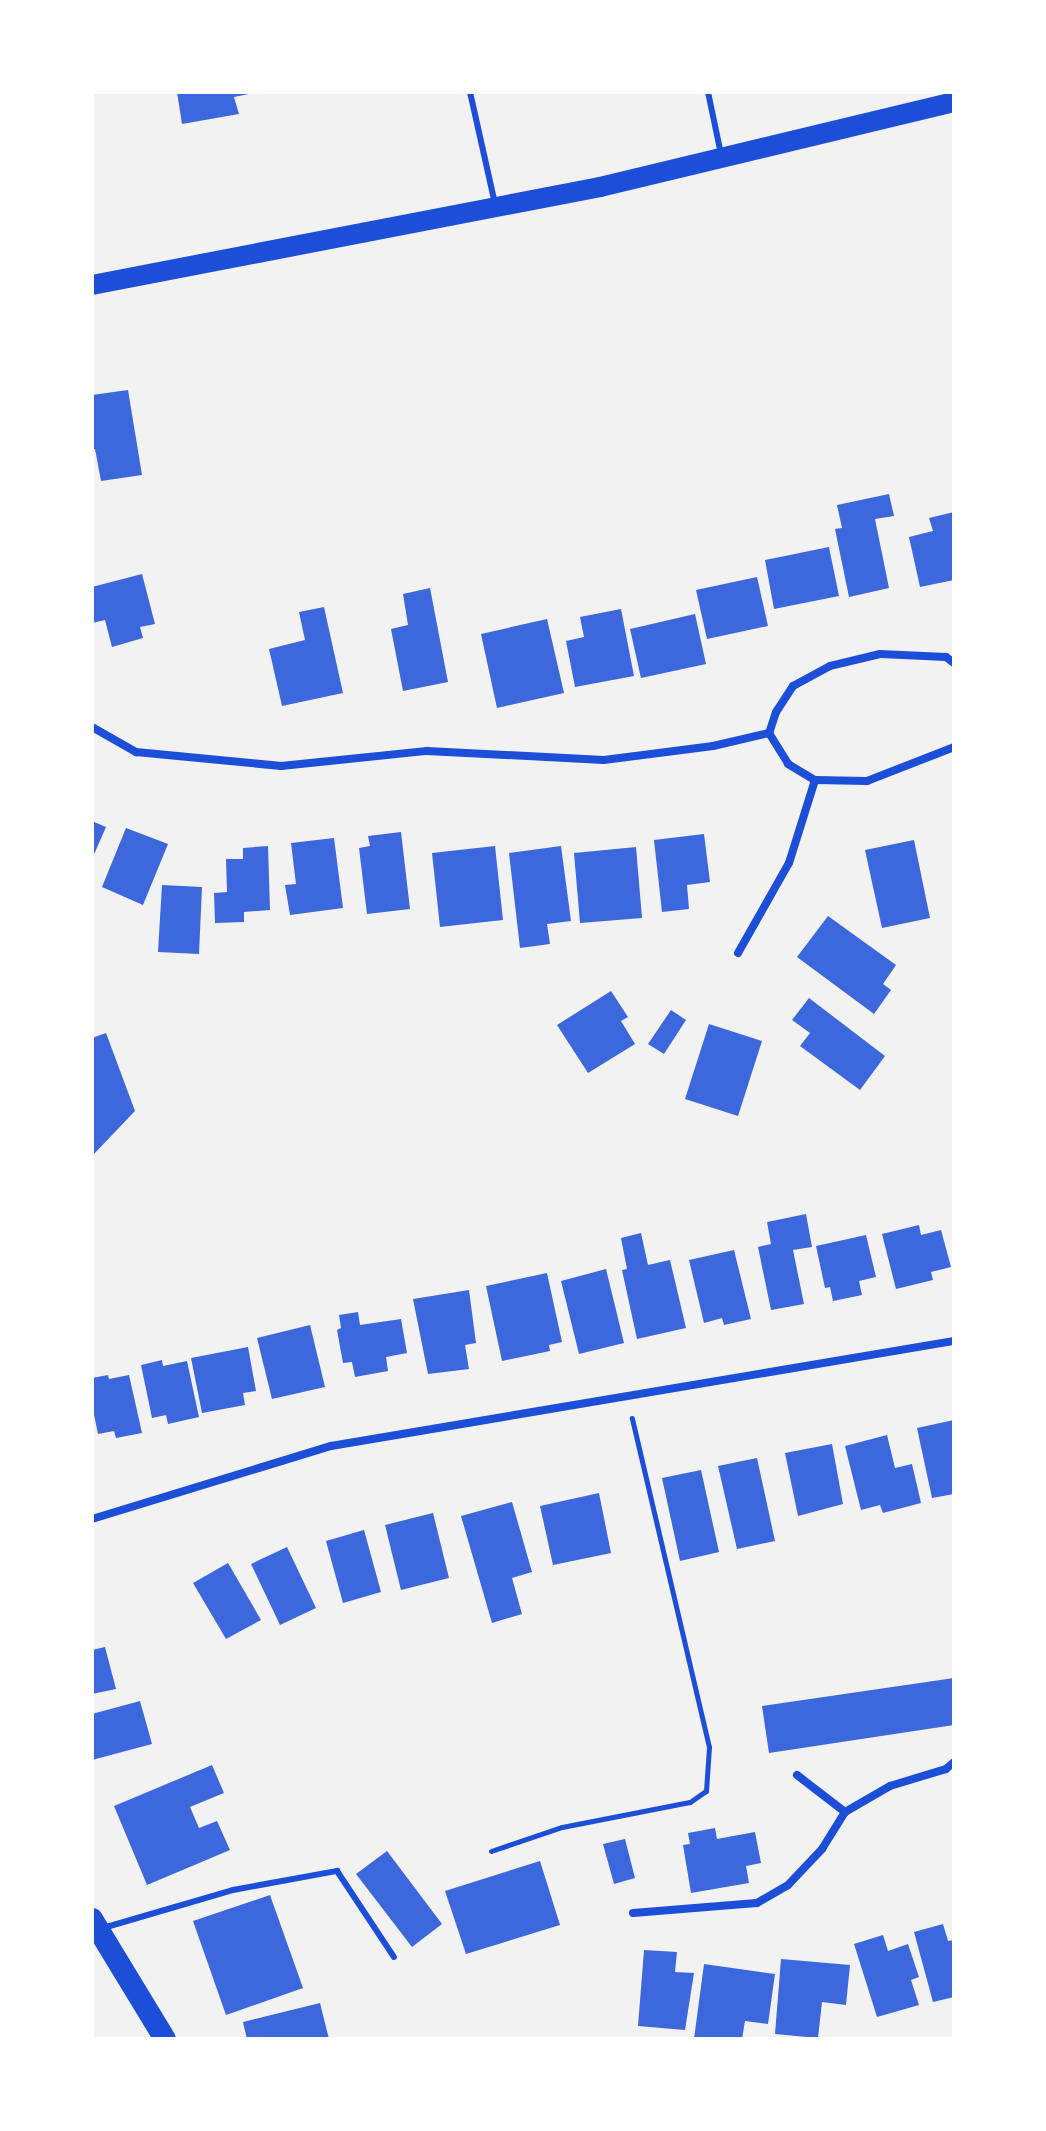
<!DOCTYPE html>
<style>
body{margin:0}
#map{position:relative;width:1046px;height:2131px;overflow:hidden;background:#f2f2f2;font-family:Quicksand,sans-serif}
div>[style]{position:absolute}
.building>*{inset:0;background:#3d67dc}
.path>*{height:5px;margin:-2.5px;padding:0 2.5px;transform-origin:2.5px;border-radius:2.5px;background:#1d4ed8}
.service>*{height:6px;margin:-3px;padding:0 3px;transform-origin:3px;border-radius:3px;background:#1d4ed8}
.minor>*{height:8px;margin:-4px;padding:0 4px;transform-origin:4px;border-radius:4px;background:#1d4ed8}
.primary>*{height:20px;margin:-10px;padding:0 10px;transform-origin:10px;border-radius:10px;background:#1d4ed8}
.trunk>*{height:22px;margin:-11px;padding:0 11px;transform-origin:11px;border-radius:11px;background:#1d4ed8}
span{translate:-50% -50%;white-space:nowrap;text-align:center;line-height:1.15;-webkit-text-stroke:8px #fff;paint-order:stroke}
.frame{position:absolute;inset:0;border:94px solid #fff;pointer-events:none}
</style>
<div id="map">
<div class="building">
<i style="clip-path:polygon(177px 92px,254px 92px,254px 93px,234px 97px,239px 114px,182px 124px)"></i>
<i style="clip-path:polygon(128px 390px,142px 475px,101px 481px,95px 449px,92px 449px,92px 395px)"></i>
<i style="clip-path:polygon(889px 494px,894px 516px,875px 519px,889px 588px,849px 597px,835px 529px,842px 528px,837px 505px)"></i>
<i style="clip-path:polygon(954px 512px,954px 580px,920px 587px,909px 537px,933px 531px,929px 518px)"></i>
<i style="clip-path:polygon(829px 547px,839px 596px,774px 609px,765px 560px)"></i>
<i style="clip-path:polygon(142px 574px,155px 624px,140px 627px,143px 638px,112px 647px,105px 620px,92px 623px,92px 587px)"></i>
<i style="clip-path:polygon(757px 577px,768px 626px,707px 639px,696px 590px)"></i>
<i style="clip-path:polygon(430px 588px,448px 682px,403px 691px,391px 629px,408px 625px,403px 594px)"></i>
<i style="clip-path:polygon(324px 607px,343px 693px,282px 706px,269px 649px,305px 640px,299px 612px)"></i>
<i style="clip-path:polygon(621px 609px,634px 676px,575px 687px,566px 641px,584px 637px,580px 617px)"></i>
<i style="clip-path:polygon(695px 614px,706px 664px,641px 678px,630px 629px)"></i>
<i style="clip-path:polygon(547px 619px,564px 693px,497px 708px,481px 634px)"></i>
<i style="clip-path:polygon(92px 821px,106px 827px,92px 859px)"></i>
<i style="clip-path:polygon(126px 828px,168px 844px,143px 905px,102px 887px)"></i>
<i style="clip-path:polygon(401px 832px,410px 909px,367px 914px,359px 848px,370px 846px,368px 836px)"></i>
<i style="clip-path:polygon(704px 834px,710px 882px,687px 885px,689px 909px,662px 912px,654px 840px)"></i>
<i style="clip-path:polygon(334px 838px,343px 908px,290px 915px,285px 885px,296px 884px,291px 843px)"></i>
<i style="clip-path:polygon(914px 840px,930px 918px,882px 928px,865px 850px)"></i>
<i style="clip-path:polygon(268px 846px,270px 910px,244px 912px,244px 922px,215px 923px,214px 893px,227px 892px,226px 859px,243px 859px,243px 848px)"></i>
<i style="clip-path:polygon(495px 846px,503px 920px,440px 927px,432px 853px)"></i>
<i style="clip-path:polygon(561px 846px,571px 921px,547px 924px,550px 944px,520px 948px,509px 853px)"></i>
<i style="clip-path:polygon(636px 847px,642px 918px,580px 923px,574px 853px)"></i>
<i style="clip-path:polygon(162px 885px,202px 887px,199px 954px,158px 952px)"></i>
<i style="clip-path:polygon(828px 916px,896px 965px,883px 984px,891px 990px,874px 1014px,797px 957px)"></i>
<i style="clip-path:polygon(611px 991px,628px 1017px,621px 1021px,635px 1044px,588px 1073px,557px 1025px)"></i>
<i style="clip-path:polygon(809px 998px,885px 1056px,860px 1090px,800px 1046px,810px 1033px,792px 1020px)"></i>
<i style="clip-path:polygon(671px 1010px,686px 1020px,664px 1054px,648px 1044px)"></i>
<i style="clip-path:polygon(709px 1024px,762px 1041px,738px 1116px,685px 1099px)"></i>
<i style="clip-path:polygon(106px 1033px,135px 1111px,92px 1156px,92px 1038px)"></i>
<i style="clip-path:polygon(806px 1214px,812px 1247px,793px 1250px,804px 1304px,771px 1310px,758px 1247px,771px 1244px,767px 1222px)"></i>
<i style="clip-path:polygon(919px 1225px,921px 1235px,941px 1230px,951px 1267px,931px 1272px,933px 1280px,896px 1289px,882px 1234px)"></i>
<i style="clip-path:polygon(641px 1233px,648px 1265px,670px 1260px,686px 1328px,637px 1339px,622px 1270px,627px 1269px,621px 1238px)"></i>
<i style="clip-path:polygon(866px 1235px,876px 1277px,859px 1281px,862px 1295px,833px 1301px,830px 1287px,825px 1288px,816px 1246px)"></i>
<i style="clip-path:polygon(734px 1250px,751px 1319px,724px 1325px,722px 1318px,704px 1323px,689px 1260px)"></i>
<i style="clip-path:polygon(606px 1269px,624px 1343px,579px 1354px,561px 1281px)"></i>
<i style="clip-path:polygon(547px 1273px,562px 1342px,549px 1345px,550px 1351px,502px 1361px,486px 1286px)"></i>
<i style="clip-path:polygon(469px 1290px,476px 1343px,465px 1345px,469px 1369px,428px 1374px,413px 1299px)"></i>
<i style="clip-path:polygon(358px 1312px,360px 1325px,401px 1319px,407px 1353px,386px 1357px,388px 1371px,355px 1377px,352px 1362px,343px 1363px,337px 1330px,341px 1328px,339px 1315px)"></i>
<i style="clip-path:polygon(310px 1325px,325px 1387px,272px 1399px,257px 1338px)"></i>
<i style="clip-path:polygon(248px 1347px,256px 1391px,243px 1393px,245px 1405px,202px 1413px,191px 1358px)"></i>
<i style="clip-path:polygon(162px 1360px,163px 1366px,187px 1361px,199px 1417px,168px 1424px,166px 1415px,152px 1418px,141px 1365px)"></i>
<i style="clip-path:polygon(108px 1375px,109px 1379px,129px 1375px,142px 1433px,116px 1438px,114px 1431px,98px 1434px,92px 1405px,92px 1378px)"></i>
<i style="clip-path:polygon(954px 1420px,954px 1494px,932px 1498px,917px 1428px)"></i>
<i style="clip-path:polygon(887px 1435px,895px 1468px,912px 1464px,921px 1503px,883px 1513px,880px 1505px,861px 1510px,845px 1446px)"></i>
<i style="clip-path:polygon(832px 1444px,843px 1504px,798px 1516px,785px 1453px)"></i>
<i style="clip-path:polygon(757px 1458px,775px 1541px,737px 1549px,718px 1466px)"></i>
<i style="clip-path:polygon(701px 1470px,719px 1552px,680px 1561px,662px 1478px)"></i>
<i style="clip-path:polygon(599px 1493px,611px 1553px,553px 1565px,540px 1506px)"></i>
<i style="clip-path:polygon(512px 1502px,532px 1572px,512px 1578px,522px 1614px,492px 1623px,461px 1516px)"></i>
<i style="clip-path:polygon(433px 1513px,449px 1578px,401px 1590px,385px 1525px)"></i>
<i style="clip-path:polygon(364px 1530px,381px 1592px,343px 1603px,326px 1541px)"></i>
<i style="clip-path:polygon(287px 1547px,316px 1608px,280px 1625px,251px 1564px)"></i>
<i style="clip-path:polygon(228px 1563px,261px 1620px,226px 1639px,193px 1583px)"></i>
<i style="clip-path:polygon(105px 1647px,116px 1689px,92px 1694px,92px 1650px)"></i>
<i style="clip-path:polygon(954px 1678px,954px 1725px,769px 1753px,762px 1706px)"></i>
<i style="clip-path:polygon(140px 1701px,152px 1744px,92px 1760px,92px 1714px)"></i>
<i style="clip-path:polygon(212px 1765px,224px 1793px,190px 1807px,199px 1828px,217px 1821px,230px 1850px,147px 1885px,114px 1806px)"></i>
<i style="clip-path:polygon(715px 1828px,717px 1839px,755px 1832px,761px 1863px,746px 1866px,749px 1883px,691px 1893px,683px 1845px,690px 1844px,688px 1833px)"></i>
<i style="clip-path:polygon(625px 1839px,635px 1878px,614px 1884px,603px 1844px)"></i>
<i style="clip-path:polygon(387px 1851px,442px 1924px,412px 1947px,356px 1874px)"></i>
<i style="clip-path:polygon(540px 1861px,560px 1925px,466px 1954px,445px 1891px)"></i>
<i style="clip-path:polygon(270px 1895px,303px 1988px,226px 2015px,193px 1921px)"></i>
<i style="clip-path:polygon(943px 1924px,948px 1941px,954px 1940px,954px 1997px,933px 2002px,914px 1932px)"></i>
<i style="clip-path:polygon(883px 1935px,888px 1951px,908px 1944px,919px 1977px,911px 1980px,919px 2005px,877px 2017px,854px 1944px)"></i>
<i style="clip-path:polygon(644px 1950px,677px 1952px,675px 1972px,694px 1973px,685px 2030px,638px 2026px)"></i>
<i style="clip-path:polygon(781px 1959px,850px 1965px,846px 2005px,822px 2002px,818px 2038px,775px 2034px)"></i>
<i style="clip-path:polygon(704px 1964px,775px 1974px,768px 2024px,745px 2021px,742px 2039px,694px 2039px)"></i>
<i style="clip-path:polygon(320px 2003px,329px 2039px,247px 2039px,243px 2022px)"></i>
</div>
<div class="path">
<i style="left:491px;top:1851px;width:75px;rotate:-18.7deg"></i>
<i style="left:562px;top:1827px;width:130px;rotate:-11.1deg"></i>
<i style="left:690px;top:1802px;width:19px;rotate:-35deg"></i>
<i style="left:706px;top:1791px;width:44px;rotate:-86.1deg"></i>
<i style="left:709px;top:1747px;width:338px;rotate:-103.2deg"></i>
</div>
<div class="service">
<i style="left:470px;top:92px;width:115px;rotate:77.4deg"></i>
<i style="left:708px;top:92px;width:63px;rotate:78.2deg"></i>
<i style="left:103px;top:1928px;width:135px;rotate:-16.3deg"></i>
<i style="left:233px;top:1890px;width:106px;rotate:-10.4deg"></i>
<i style="left:337px;top:1871px;width:103px;rotate:56.5deg"></i>
</div>
<div class="minor">
<i style="left:954px;top:663px;width:10px;rotate:-143deg"></i>
<i style="left:946px;top:657px;width:66px;rotate:-177.4deg"></i>
<i style="left:880px;top:654px;width:51px;rotate:166.5deg"></i>
<i style="left:830px;top:666px;width:42px;rotate:151.6deg"></i>
<i style="left:793px;top:686px;width:31px;rotate:123deg"></i>
<i style="left:776px;top:712px;width:22px;rotate:108deg"></i>
<i style="left:769px;top:733px;width:36px;rotate:58deg"></i>
<i style="left:788px;top:764px;width:31px;rotate:31deg"></i>
<i style="left:815px;top:780px;width:52px;rotate:1.1deg"></i>
<i style="left:867px;top:781px;width:93px;rotate:-21.3deg"></i>
<i style="left:92px;top:727px;width:51px;rotate:29.6deg"></i>
<i style="left:136px;top:752px;width:146px;rotate:5.5deg"></i>
<i style="left:281px;top:766px;width:147px;rotate:-5.9deg"></i>
<i style="left:427px;top:751px;width:177px;rotate:2.9deg"></i>
<i style="left:604px;top:760px;width:110px;rotate:-7.3deg"></i>
<i style="left:713px;top:746px;width:57px;rotate:-13.1deg"></i>
<i style="left:738px;top:953px;width:103px;rotate:-60.5deg"></i>
<i style="left:789px;top:863px;width:87px;rotate:-72.6deg"></i>
<i style="left:92px;top:1519px;width:250px;rotate:-17deg"></i>
<i style="left:331px;top:1446px;width:632px;rotate:-9.57deg"></i>
<i style="left:797px;top:1775px;width:61px;rotate:37.6deg"></i>
<i style="left:633px;top:1913px;width:124px;rotate:-4.6deg"></i>
<i style="left:757px;top:1903px;width:36px;rotate:-30deg"></i>
<i style="left:788px;top:1885px;width:50px;rotate:-46.6deg"></i>
<i style="left:822px;top:1849px;width:44px;rotate:-58.1deg"></i>
<i style="left:845px;top:1812px;width:52px;rotate:-30deg"></i>
<i style="left:890px;top:1786px;width:59px;rotate:-16.9deg"></i>
<i style="left:946px;top:1769px;width:11px;rotate:-41deg"></i>
</div>
<div class="primary">
<i style="left:92px;top:285px;width:517px;rotate:-10.92deg"></i>
<i style="left:600px;top:187px;width:364px;rotate:-13.5deg"></i>
</div>
<div class="trunk">
<i style="left:92px;top:1919px;width:140px;rotate:58.7deg"></i>
</div>
<div class="frame"></div>
</div>
